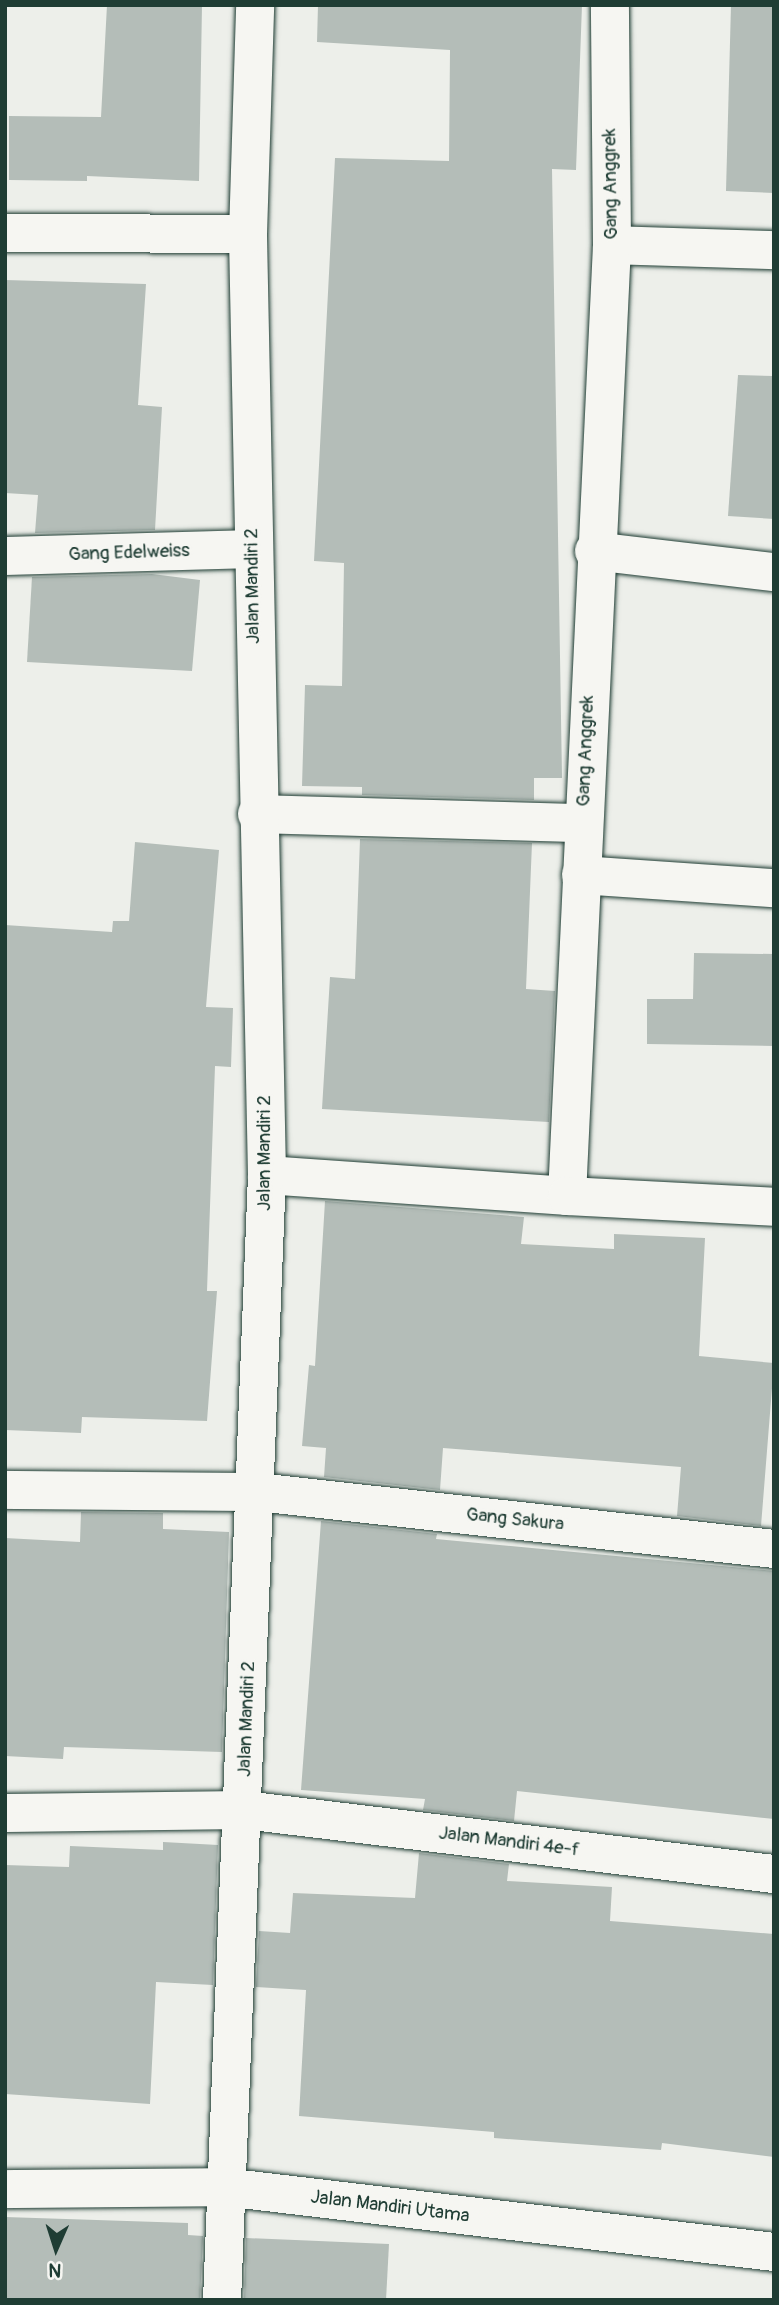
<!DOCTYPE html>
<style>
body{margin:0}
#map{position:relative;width:779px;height:2305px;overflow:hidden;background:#edefea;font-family:Pangolin,sans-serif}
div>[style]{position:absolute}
.building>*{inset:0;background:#b4bdb8}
.roads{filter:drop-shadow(0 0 2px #1f3d34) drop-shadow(0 0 2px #1f3d34)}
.minor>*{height:38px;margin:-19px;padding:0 19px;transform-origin:19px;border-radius:19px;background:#f6f6f2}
span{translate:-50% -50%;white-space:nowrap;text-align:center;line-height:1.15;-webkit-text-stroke:5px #f6f6f2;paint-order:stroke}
.street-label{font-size:19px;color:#1f3d34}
.frame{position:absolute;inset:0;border:7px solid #1f3d34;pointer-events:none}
.north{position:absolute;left:21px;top:2214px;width:70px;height:70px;-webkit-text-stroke:5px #f6f6f2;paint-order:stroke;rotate:183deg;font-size:19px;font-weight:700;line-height:28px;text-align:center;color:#1f3d34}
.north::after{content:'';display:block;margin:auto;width:24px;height:32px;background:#1f3d34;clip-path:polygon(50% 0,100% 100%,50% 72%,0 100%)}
</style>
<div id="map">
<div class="building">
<i style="clip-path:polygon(107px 5px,202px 5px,199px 181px,87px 176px,87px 181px,9px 180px,9px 116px,101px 117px)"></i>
<i style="clip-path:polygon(318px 5px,582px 5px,576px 170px,552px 169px,562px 778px,534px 778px,534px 800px,362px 795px,362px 787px,302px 786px,305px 685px,342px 686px,344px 563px,314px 561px,335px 158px,449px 161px,450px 50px,317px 42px)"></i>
<i style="clip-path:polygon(731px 5px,774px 5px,774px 193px,726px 191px)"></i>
<i style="clip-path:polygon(5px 280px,146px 284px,138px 405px,162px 407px,155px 530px,35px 533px,38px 495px,5px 493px)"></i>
<i style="clip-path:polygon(738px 375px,774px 376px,774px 519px,728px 516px)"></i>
<i style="clip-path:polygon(152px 574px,200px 580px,192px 671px,27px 662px,32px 577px)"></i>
<i style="clip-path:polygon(360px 839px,532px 843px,526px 989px,555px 991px,549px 1122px,322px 1109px,330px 977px,355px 979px)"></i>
<i style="clip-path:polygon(135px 842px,219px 850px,206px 1007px,233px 1008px,231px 1067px,215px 1066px,207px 1291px,217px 1291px,207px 1421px,82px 1417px,81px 1433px,5px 1430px,5px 925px,112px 932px,113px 921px,129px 921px)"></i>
<i style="clip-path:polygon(694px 953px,774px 954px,774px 1046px,647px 1044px,647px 999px,693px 999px)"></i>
<i style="clip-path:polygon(325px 1201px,524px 1217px,521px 1244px,614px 1249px,614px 1234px,705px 1238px,699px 1356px,774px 1363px,761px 1526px,677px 1516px,681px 1467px,443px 1448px,440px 1490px,324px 1477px,326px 1448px,302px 1446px,309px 1365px,315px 1366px)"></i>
<i style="clip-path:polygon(81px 1512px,163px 1513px,163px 1529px,229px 1532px,222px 1752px,64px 1747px,63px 1759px,5px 1756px,5px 1538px,80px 1542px)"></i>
<i style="clip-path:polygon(321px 1521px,437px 1534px,436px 1539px,774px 1571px,774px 1819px,517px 1791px,514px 1821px,423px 1810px,425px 1799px,301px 1790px)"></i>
<i style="clip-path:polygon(163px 1842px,218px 1845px,213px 1985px,156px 1982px,150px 2104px,5px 2094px,5px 1865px,69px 1867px,70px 1846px,163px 1850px)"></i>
<i style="clip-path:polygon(419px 1853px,509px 1864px,507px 1881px,612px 1887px,610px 1921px,774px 1934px,774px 2157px,662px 2143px,661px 2150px,494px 2138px,494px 2132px,299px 2116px,306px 1990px,256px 1987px,259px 1931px,290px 1933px,293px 1893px,415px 1898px)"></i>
<i style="clip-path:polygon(5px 2217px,188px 2223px,188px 2235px,203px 2236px,200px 2300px,5px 2300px)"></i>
<i style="clip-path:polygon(246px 2238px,389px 2244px,386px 2300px,244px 2300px)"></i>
</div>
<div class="roads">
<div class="minor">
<i style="left:5px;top:233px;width:243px;rotate:0.2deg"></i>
<i style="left:612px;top:245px;width:162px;rotate:1.8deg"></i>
<i style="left:594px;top:551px;width:181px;rotate:6.7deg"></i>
<i style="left:5px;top:556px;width:247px;rotate:-1.6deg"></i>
<i style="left:257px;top:814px;width:326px;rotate:1.6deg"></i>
<i style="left:581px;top:875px;width:193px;rotate:3.9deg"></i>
<i style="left:267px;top:1175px;width:301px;rotate:4deg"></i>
<i style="left:567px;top:1196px;width:952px;rotate:-87.29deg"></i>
<i style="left:612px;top:245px;width:240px;rotate:-90.5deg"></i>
<i style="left:567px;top:1196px;width:207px;rotate:3deg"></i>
<i style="left:5px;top:1490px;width:252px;rotate:0.5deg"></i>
<i style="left:257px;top:1492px;width:520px;rotate:6.29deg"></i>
<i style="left:5px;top:1813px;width:239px;rotate:-0.7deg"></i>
<i style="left:244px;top:1810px;width:534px;rotate:6.89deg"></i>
<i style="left:5px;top:2189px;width:219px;rotate:-0.5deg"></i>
<i style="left:224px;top:2187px;width:554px;rotate:6.74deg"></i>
<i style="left:222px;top:2300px;width:1126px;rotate:-87.71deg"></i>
<i style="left:267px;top:1175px;width:941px;rotate:-91.16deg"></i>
<i style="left:248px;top:234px;width:229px;rotate:-88.2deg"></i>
</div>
</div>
<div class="street-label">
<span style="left:611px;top:184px;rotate:-91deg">Gang Anggrek</span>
<span style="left:129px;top:553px;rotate:-2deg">Gang Edelweiss</span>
<span style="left:253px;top:586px;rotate:-91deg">Jalan Mandiri 2</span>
<span style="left:586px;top:751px;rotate:-88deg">Gang Anggrek</span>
<span style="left:265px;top:1153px;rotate:-90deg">Jalan Mandiri 2</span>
<span style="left:515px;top:1520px;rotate:6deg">Gang Sakura</span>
<span style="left:247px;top:1719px;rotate:-88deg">Jalan Mandiri 2</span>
<span style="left:509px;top:1842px;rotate:7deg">Jalan Mandiri 4e-f</span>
<span style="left:390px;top:2207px;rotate:7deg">Jalan Mandiri Utama</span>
</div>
<div class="frame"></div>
<div class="north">N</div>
</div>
